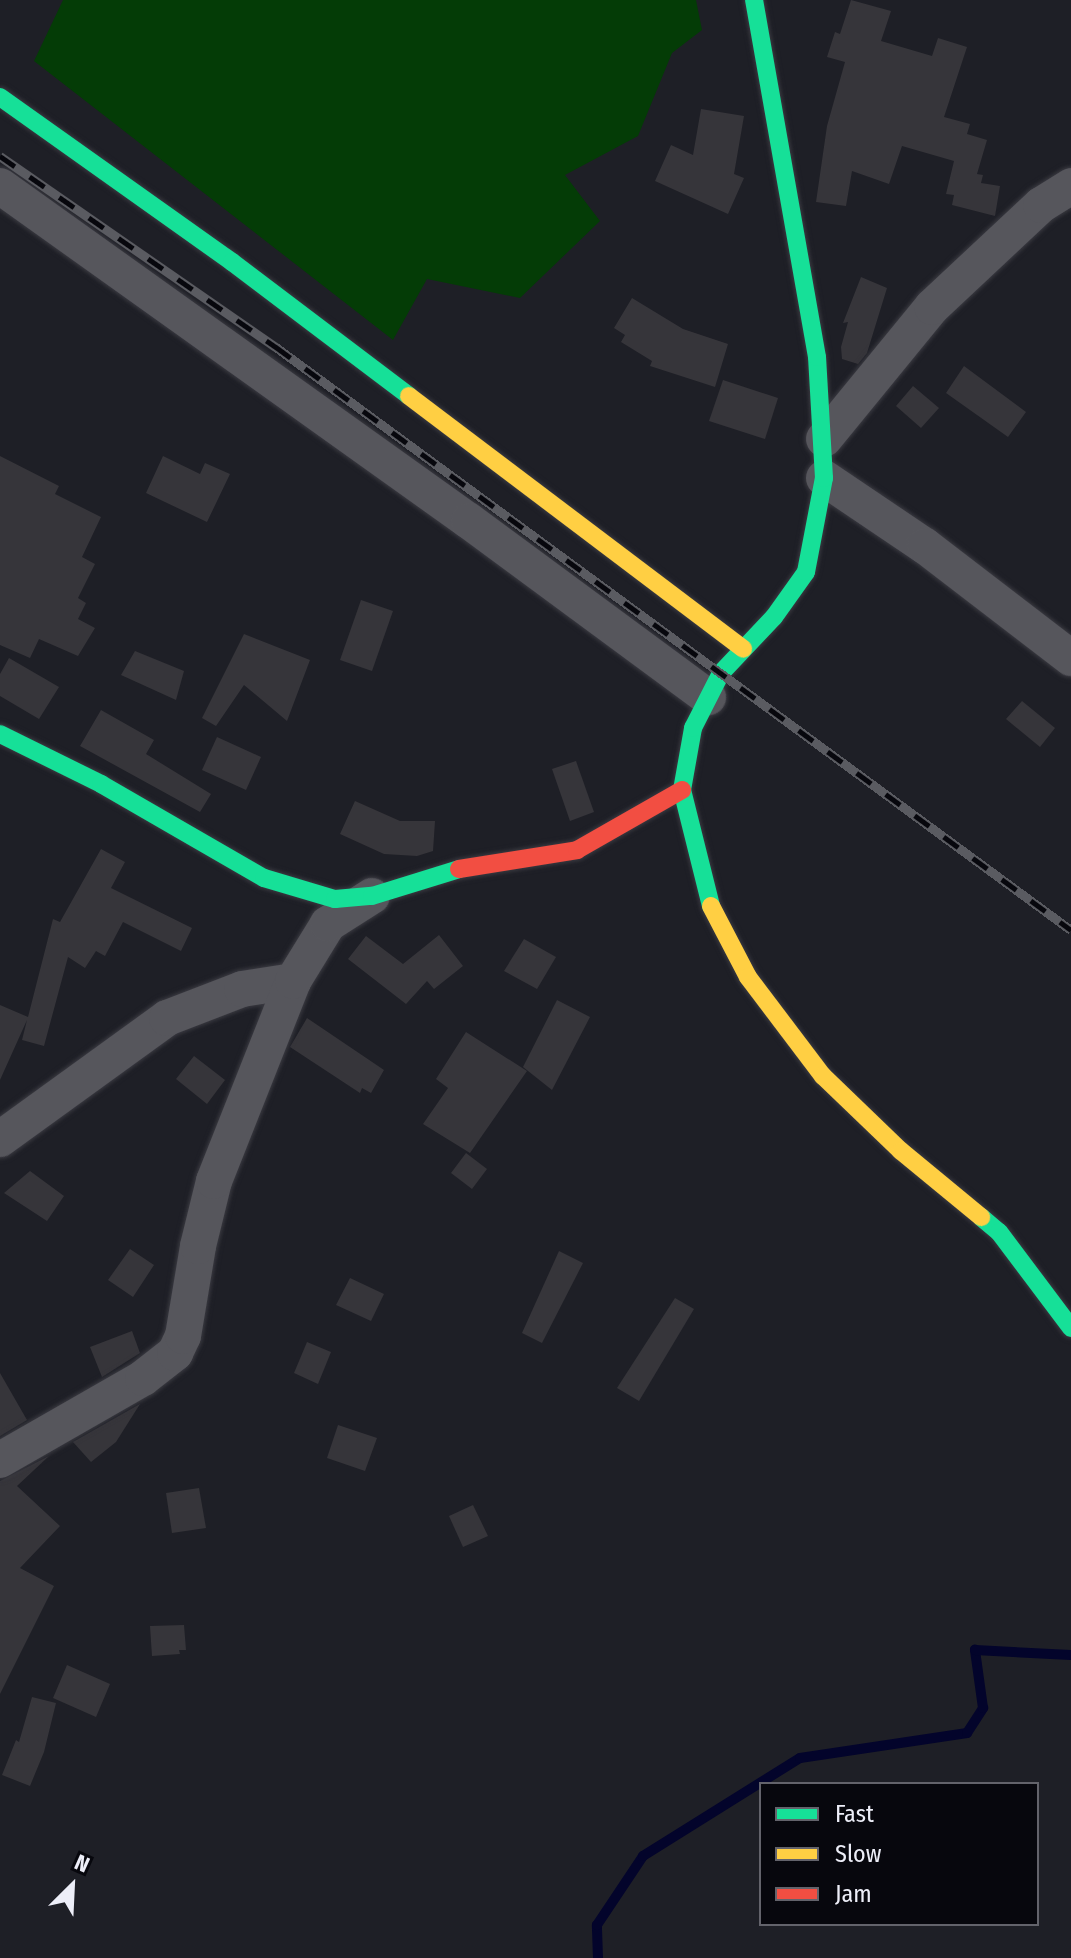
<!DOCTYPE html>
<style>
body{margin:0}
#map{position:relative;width:1071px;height:1958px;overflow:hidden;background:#1e1f26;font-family:"Fira Sans Condensed",sans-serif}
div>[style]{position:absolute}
.green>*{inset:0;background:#043c06}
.stream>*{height:10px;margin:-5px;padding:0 5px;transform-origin:5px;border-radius:5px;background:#03042b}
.building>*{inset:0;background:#36353a}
.roads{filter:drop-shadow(0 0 2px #3a3a41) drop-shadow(0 0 2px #3a3a41)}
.street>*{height:36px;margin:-18px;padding:0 18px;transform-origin:18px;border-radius:18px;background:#56565c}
.fast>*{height:18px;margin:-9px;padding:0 9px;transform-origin:9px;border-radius:9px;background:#16e098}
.slow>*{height:18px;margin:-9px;padding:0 9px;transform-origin:9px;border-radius:9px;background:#ffcf43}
.jam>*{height:18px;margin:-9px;padding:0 9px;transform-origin:9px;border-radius:9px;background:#f24e42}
.rail>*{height:9px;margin-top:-4.5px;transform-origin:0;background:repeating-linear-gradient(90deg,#07070d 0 18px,#5a5b61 0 36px);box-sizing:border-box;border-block:2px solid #5a5b61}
span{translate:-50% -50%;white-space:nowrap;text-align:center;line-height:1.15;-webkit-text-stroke:6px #07070d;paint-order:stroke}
.legend{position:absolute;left:759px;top:1782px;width:280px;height:144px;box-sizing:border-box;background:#07070d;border:2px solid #63636b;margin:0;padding:10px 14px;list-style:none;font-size:24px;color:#edeef8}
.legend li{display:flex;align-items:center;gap:16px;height:40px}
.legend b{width:40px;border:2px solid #63636b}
.north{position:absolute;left:32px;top:1846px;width:80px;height:80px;-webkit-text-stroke:6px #07070d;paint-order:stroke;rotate:24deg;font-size:22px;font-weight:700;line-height:32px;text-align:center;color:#edeef8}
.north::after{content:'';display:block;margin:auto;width:28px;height:36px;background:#edeef8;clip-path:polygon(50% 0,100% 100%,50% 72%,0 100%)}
</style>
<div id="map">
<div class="green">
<i style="clip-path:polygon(63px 0,696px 0,702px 30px,672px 53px,638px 136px,565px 175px,600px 221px,520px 298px,427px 279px,393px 340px,34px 61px)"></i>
</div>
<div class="stream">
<i style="left:598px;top:1958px;width:33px;rotate:-92deg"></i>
<i style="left:597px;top:1925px;width:83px;rotate:-56.3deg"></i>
<i style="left:643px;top:1856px;width:185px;rotate:-32deg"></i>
<i style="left:800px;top:1758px;width:169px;rotate:-8.5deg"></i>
<i style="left:967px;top:1733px;width:30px;rotate:-57deg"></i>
<i style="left:983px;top:1708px;width:59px;rotate:-97.9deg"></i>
<i style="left:975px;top:1650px;width:96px;rotate:3deg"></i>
</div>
<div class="building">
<i style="clip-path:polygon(851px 0,891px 11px,881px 41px,932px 56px,938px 38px,967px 47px,944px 117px,970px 124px,967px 134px,987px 140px,977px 174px,983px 175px,981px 183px,1000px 186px,995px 216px,952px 205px,954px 195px,946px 194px,954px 161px,902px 146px,889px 184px,852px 171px,846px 206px,816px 202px,827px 126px,845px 62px,827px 57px,835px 32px,840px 34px)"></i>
<i style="clip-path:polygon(701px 109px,744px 116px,734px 174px,744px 178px,728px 214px,655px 181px,671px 145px,693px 155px)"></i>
<i style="clip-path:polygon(861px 277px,887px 288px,867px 353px,858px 364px,842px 359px,841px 347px,848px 322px,843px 323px)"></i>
<i style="clip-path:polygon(632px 298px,683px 329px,728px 344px,715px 387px,650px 366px,652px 361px,621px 342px,625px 335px,614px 328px)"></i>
<i style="clip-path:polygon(964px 366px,1026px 412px,1008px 437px,946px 393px)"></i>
<i style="clip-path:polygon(723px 380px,778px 398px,765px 439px,709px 421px)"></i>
<i style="clip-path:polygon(913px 386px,939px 408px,921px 428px,896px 406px)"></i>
<i style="clip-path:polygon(0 456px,59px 486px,55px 494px,101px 517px,82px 557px,95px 564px,78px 598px,86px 603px,78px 619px,95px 628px,78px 656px,39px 639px,30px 658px,0 645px)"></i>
<i style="clip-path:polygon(163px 456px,200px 474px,205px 463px,230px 474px,207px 522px,146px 493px)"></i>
<i style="clip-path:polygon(361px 600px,393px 611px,372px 671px,340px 660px)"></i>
<i style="clip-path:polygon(244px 634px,310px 660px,287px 721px,244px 685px,216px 726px,202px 718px)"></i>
<i style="clip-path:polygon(135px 651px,184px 671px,176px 700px,121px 675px)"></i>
<i style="clip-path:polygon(9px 658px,59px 687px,39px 719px,0 696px,0 674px)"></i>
<i style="clip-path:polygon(1022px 701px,1055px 728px,1040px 747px,1006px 719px)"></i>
<i style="clip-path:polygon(101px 710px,154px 740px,146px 754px,211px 794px,200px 812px,80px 746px)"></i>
<i style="clip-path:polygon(217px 737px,261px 757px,246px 790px,202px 770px)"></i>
<i style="clip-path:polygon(576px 761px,594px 812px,570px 821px,552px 769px)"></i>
<i style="clip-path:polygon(355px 801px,400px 821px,435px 821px,433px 851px,417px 856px,384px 854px,340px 834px)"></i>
<i style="clip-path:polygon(101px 849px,125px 862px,111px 888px,192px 928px,181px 951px,123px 922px,105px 956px,96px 951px,85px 968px,68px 957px,44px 1046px,22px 1040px,27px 1020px,0 1080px,0 1005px,28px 1017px,53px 919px,60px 922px)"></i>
<i style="clip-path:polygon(439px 935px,463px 966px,434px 989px,427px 981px,406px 1004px,348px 959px,366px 936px,403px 964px)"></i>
<i style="clip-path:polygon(524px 939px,556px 957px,537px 989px,504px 971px)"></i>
<i style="clip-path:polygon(557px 1000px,590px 1017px,552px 1090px,523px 1067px)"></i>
<i style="clip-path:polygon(307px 1018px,384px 1070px,371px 1093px,362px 1088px,360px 1093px,290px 1047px)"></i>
<i style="clip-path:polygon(466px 1032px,527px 1071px,470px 1153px,423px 1124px,448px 1088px,436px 1079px)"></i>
<i style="clip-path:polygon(194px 1056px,225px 1080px,207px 1104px,176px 1079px)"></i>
<i style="clip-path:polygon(466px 1153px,487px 1169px,472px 1189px,451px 1173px)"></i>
<i style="clip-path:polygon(30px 1171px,64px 1196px,47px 1221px,4px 1193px)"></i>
<i style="clip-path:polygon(130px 1249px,154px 1265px,133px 1297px,108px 1280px)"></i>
<i style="clip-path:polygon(559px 1251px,583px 1263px,542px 1343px,522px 1333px)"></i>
<i style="clip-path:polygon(350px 1278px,384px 1294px,371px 1321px,336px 1305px)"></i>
<i style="clip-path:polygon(675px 1298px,694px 1309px,639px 1401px,617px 1388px)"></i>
<i style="clip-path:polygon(132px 1331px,140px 1353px,102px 1377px,90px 1347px)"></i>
<i style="clip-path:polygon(307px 1342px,331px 1352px,318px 1384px,294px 1373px)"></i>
<i style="clip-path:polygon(0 1373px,27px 1420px,0 1436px)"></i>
<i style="clip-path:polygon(140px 1404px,116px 1442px,91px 1462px,73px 1442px)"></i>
<i style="clip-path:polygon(338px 1425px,377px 1438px,365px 1471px,327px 1458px)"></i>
<i style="clip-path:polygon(49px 1456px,17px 1486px,60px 1526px,20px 1568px,54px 1586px,0 1694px,0 1481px)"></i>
<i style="clip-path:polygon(199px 1488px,206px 1528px,172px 1533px,166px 1493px)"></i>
<i style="clip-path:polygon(473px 1505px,488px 1536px,463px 1547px,449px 1516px)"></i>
<i style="clip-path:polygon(184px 1625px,186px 1650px,179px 1650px,180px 1654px,152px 1656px,150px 1626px)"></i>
<i style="clip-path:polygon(67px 1665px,110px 1684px,96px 1717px,53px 1698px)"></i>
<i style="clip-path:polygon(32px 1697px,56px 1703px,44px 1752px,30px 1786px,2px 1775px,16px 1740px,19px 1742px)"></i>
</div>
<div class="roads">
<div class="street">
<i style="left:0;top:186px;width:576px;rotate:35.54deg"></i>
<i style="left:469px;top:521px;width:297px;rotate:36.4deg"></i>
<i style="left:824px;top:439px;width:171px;rotate:-50.7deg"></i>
<i style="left:932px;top:307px;width:149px;rotate:-43.1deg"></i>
<i style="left:1041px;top:205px;width:36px;rotate:-32deg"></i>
<i style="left:824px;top:478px;width:122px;rotate:34deg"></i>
<i style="left:925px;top:546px;width:184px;rotate:37.5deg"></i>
<i style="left:0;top:1139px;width:206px;rotate:-35.9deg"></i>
<i style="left:167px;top:1018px;width:80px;rotate:-21.1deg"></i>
<i style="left:242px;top:989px;width:52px;rotate:-8.9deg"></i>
<i style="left:0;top:1460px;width:165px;rotate:-29.8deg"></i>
<i style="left:143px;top:1378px;width:41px;rotate:-38deg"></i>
<i style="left:175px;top:1353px;width:19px;rotate:-65deg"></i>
<i style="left:183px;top:1336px;width:91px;rotate:-80.5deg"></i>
<i style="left:198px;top:1246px;width:67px;rotate:-76.2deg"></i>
<i style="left:214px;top:1181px;width:215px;rotate:-68.4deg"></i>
<i style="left:293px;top:981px;width:67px;rotate:-58.4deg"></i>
<i style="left:328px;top:924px;width:52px;rotate:-32.5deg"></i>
</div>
<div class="fast">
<i style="left:0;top:97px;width:285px;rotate:35.4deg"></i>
<i style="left:232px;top:262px;width:222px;rotate:37.1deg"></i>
<i style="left:0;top:734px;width:113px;rotate:26.3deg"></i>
<i style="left:101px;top:784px;width:188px;rotate:30deg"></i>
<i style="left:264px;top:878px;width:74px;rotate:16.5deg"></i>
<i style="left:335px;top:899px;width:37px;rotate:-5deg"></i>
<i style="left:372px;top:896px;width:91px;rotate:-17.2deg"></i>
<i style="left:711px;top:906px;width:120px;rotate:-104deg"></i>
<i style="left:682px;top:790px;width:63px;rotate:-79.9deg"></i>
<i style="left:693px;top:728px;width:62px;rotate:-63deg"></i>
<i style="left:721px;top:673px;width:77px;rotate:-46.6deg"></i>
<i style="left:774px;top:617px;width:55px;rotate:-54.6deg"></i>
<i style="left:806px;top:572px;width:96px;rotate:-79.2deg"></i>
<i style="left:824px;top:478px;width:121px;rotate:-93.3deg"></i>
<i style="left:817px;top:357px;width:363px;rotate:-100deg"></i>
<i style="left:981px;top:1217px;width:23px;rotate:40deg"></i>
<i style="left:999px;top:1232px;width:120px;rotate:53.1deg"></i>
</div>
<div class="slow">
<i style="left:409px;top:396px;width:419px;rotate:37.1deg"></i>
<i style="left:711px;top:906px;width:80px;rotate:62.5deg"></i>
<i style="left:748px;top:977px;width:124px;rotate:52.9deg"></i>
<i style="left:823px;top:1076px;width:108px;rotate:43.9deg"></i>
<i style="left:901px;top:1151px;width:104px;rotate:39.5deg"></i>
</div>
<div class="jam">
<i style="left:459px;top:869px;width:120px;rotate:-9.1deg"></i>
<i style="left:577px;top:850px;width:121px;rotate:-29.7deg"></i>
</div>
</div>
<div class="rail">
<i style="left:0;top:156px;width:336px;rotate:34.7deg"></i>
<i style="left:276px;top:347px;width:986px;rotate:36.25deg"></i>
</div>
<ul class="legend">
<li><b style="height:10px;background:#16e098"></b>Fast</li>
<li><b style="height:10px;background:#ffcf43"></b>Slow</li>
<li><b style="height:10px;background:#f24e42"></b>Jam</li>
</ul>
<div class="north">N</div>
</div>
